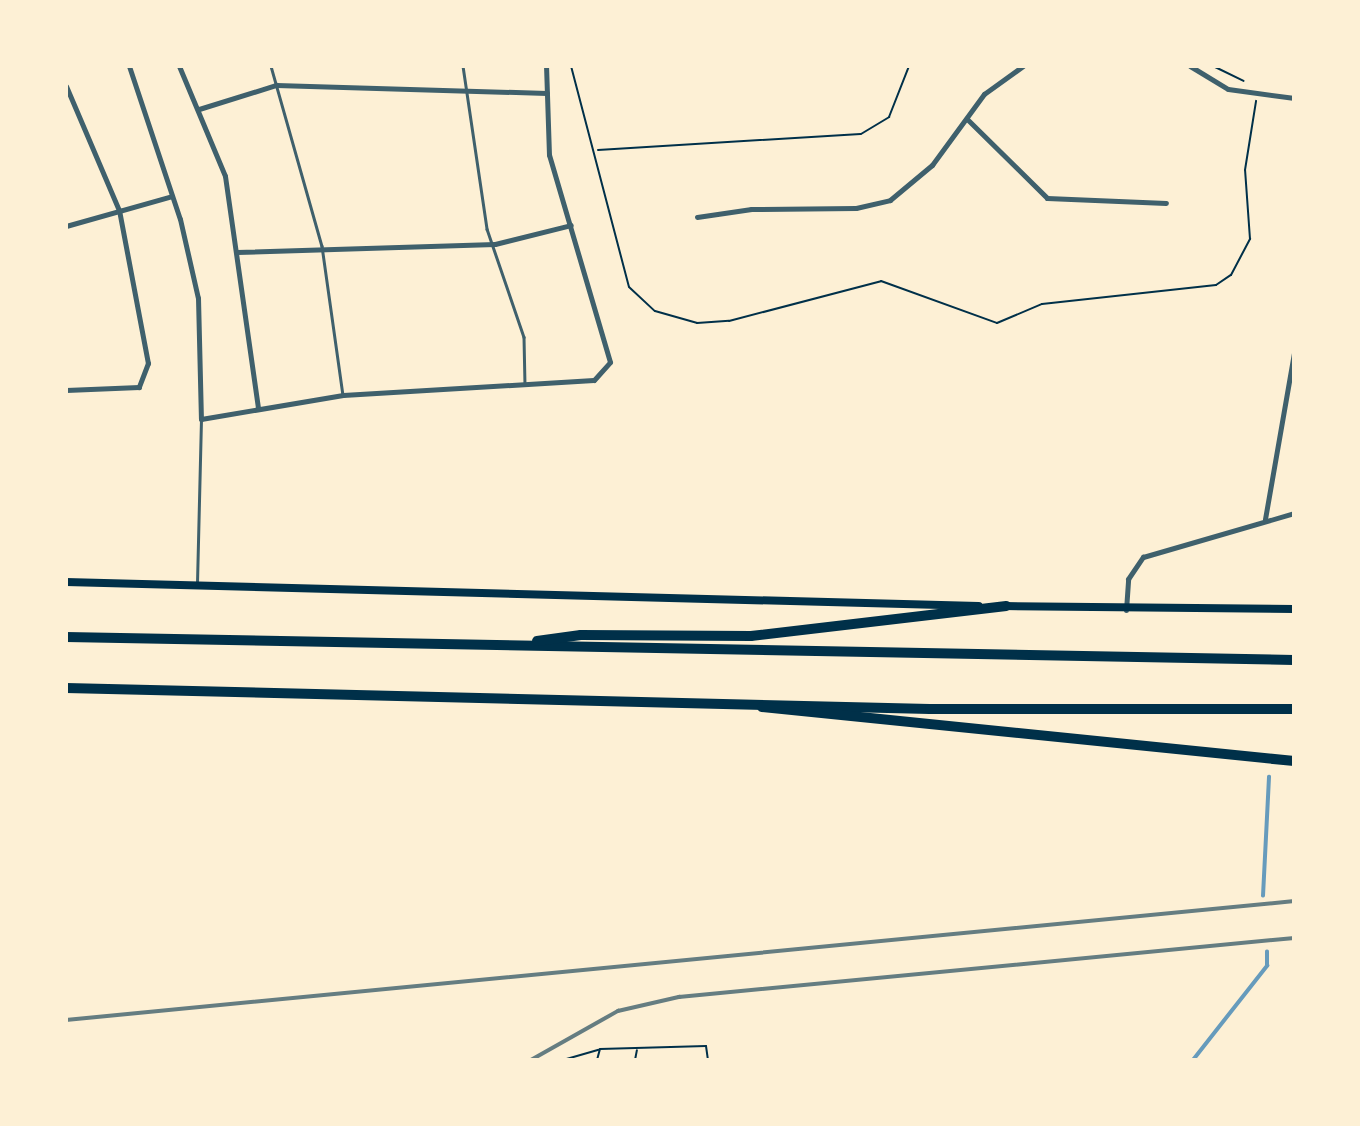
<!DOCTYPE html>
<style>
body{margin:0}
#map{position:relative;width:1360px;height:1126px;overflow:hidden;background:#fdf0d5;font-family:Helvetica,sans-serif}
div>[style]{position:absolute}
.stream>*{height:3.5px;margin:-1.75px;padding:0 1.75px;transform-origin:1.75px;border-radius:1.75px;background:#669bbc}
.path>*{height:2px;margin:-1px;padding:0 1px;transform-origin:1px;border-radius:1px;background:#003049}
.service>*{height:2.5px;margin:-1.25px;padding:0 1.25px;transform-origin:1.25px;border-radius:1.25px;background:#3f606c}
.minor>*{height:5px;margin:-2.5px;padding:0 2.5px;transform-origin:2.5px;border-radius:2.5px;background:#3f606c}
.secondary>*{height:8px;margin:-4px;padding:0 4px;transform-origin:4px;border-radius:4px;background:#003049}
.motorway>*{height:10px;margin:-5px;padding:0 5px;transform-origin:5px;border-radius:5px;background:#003049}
.rail>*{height:3.5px;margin:-1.75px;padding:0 1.75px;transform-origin:1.75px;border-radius:1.75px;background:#657d81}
span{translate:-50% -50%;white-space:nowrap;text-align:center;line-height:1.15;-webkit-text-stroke:7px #fdf0d5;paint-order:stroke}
.frame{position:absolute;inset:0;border:68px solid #fdf0d5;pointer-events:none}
</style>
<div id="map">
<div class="stream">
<i style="left:1263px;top:896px;width:119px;rotate:-87.1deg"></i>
<i style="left:1193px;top:1060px;width:120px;rotate:-51.8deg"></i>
<i style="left:1267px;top:966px;width:14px;rotate:-90deg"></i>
</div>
<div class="path">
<i style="left:571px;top:66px;width:228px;rotate:75.3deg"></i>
<i style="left:629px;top:287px;width:35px;rotate:43deg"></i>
<i style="left:655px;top:311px;width:44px;rotate:15.9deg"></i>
<i style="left:697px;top:323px;width:32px;rotate:-4deg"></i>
<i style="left:729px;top:321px;width:157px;rotate:-14.7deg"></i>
<i style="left:881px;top:281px;width:123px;rotate:19.9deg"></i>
<i style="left:997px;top:323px;width:49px;rotate:-22.9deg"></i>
<i style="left:1042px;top:304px;width:175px;rotate:-6.2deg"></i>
<i style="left:1216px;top:285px;width:18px;rotate:-34deg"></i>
<i style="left:1231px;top:275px;width:41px;rotate:-62.2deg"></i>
<i style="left:1250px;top:239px;width:69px;rotate:-94.1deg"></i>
<i style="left:1245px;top:170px;width:70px;rotate:-80.9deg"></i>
<i style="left:1213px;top:66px;width:34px;rotate:26deg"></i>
<i style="left:598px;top:150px;width:263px;rotate:-3.5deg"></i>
<i style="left:861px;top:134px;width:33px;rotate:-31deg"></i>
<i style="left:889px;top:117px;width:55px;rotate:-68.6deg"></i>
<i style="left:563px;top:1060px;width:37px;rotate:-16deg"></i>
<i style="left:597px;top:1060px;width:11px;rotate:-75deg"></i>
<i style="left:600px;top:1049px;width:106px;rotate:-1.6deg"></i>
<i style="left:706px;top:1046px;width:14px;rotate:82deg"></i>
<i style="left:635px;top:1060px;width:10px;rotate:-79deg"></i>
</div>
<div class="service">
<i style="left:271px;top:66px;width:187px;rotate:74.2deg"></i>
<i style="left:322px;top:246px;width:150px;rotate:82deg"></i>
<i style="left:463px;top:66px;width:165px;rotate:81.6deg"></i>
<i style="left:487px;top:229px;width:114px;rotate:71.1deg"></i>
<i style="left:524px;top:337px;width:47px;rotate:88.8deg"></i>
<i style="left:197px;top:583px;width:164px;rotate:-88.6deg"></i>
</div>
<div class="minor">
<i style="left:129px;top:66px;width:161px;rotate:71.6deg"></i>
<i style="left:180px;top:219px;width:81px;rotate:77.2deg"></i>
<i style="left:198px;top:298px;width:121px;rotate:88.6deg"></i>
<i style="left:201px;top:419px;width:144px;rotate:-9.6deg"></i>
<i style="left:343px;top:395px;width:251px;rotate:-3.4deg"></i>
<i style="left:594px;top:380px;width:24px;rotate:-48deg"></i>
<i style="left:610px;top:362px;width:216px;rotate:-106.4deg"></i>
<i style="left:549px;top:155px;width:89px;rotate:-91.9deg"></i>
<i style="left:179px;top:66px;width:119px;rotate:67.3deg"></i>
<i style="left:225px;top:176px;width:234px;rotate:81.9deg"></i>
<i style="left:1190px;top:66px;width:44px;rotate:31.2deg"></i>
<i style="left:1228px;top:89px;width:67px;rotate:7.8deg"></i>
<i style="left:66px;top:86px;width:135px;rotate:66.9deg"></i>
<i style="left:119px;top:210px;width:156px;rotate:79.3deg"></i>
<i style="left:148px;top:363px;width:26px;rotate:111deg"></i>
<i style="left:139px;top:387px;width:73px;rotate:177.6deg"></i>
<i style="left:199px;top:109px;width:81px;rotate:-17.3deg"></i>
<i style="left:276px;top:85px;width:271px;rotate:1.7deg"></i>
<i style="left:967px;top:119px;width:112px;rotate:44.6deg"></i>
<i style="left:1047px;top:198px;width:119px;rotate:2.4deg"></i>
<i style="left:1294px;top:132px;width:70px;rotate:90deg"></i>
<i style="left:697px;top:217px;width:55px;rotate:-8.4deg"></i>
<i style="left:751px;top:209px;width:105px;rotate:-0.5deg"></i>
<i style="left:856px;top:208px;width:35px;rotate:-13deg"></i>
<i style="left:890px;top:200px;width:55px;rotate:-39.8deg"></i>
<i style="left:932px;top:165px;width:88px;rotate:-53.8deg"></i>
<i style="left:984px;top:94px;width:48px;rotate:-35.7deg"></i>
<i style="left:66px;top:226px;width:110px;rotate:-15.8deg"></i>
<i style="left:237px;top:252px;width:258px;rotate:-1.8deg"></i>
<i style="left:495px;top:244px;width:78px;rotate:-14deg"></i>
<i style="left:1265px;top:519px;width:169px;rotate:-80.1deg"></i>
<i style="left:1126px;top:610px;width:31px;rotate:-86deg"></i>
<i style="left:1128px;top:579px;width:27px;rotate:-56deg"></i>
<i style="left:1143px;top:557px;width:157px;rotate:-16.2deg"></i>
</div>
<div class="secondary">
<i style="left:66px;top:582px;width:913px;rotate:1.51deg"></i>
<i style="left:1003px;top:606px;width:291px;rotate:0.6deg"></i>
</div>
<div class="motorway">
<i style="left:66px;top:637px;width:1228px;rotate:1.07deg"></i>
<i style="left:537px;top:641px;width:44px;rotate:-7.8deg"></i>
<i style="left:581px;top:635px;width:170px;rotate:0.3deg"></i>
<i style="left:751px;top:636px;width:257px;rotate:-6.7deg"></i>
<i style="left:66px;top:688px;width:864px;rotate:1.39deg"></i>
<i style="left:930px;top:709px;width:364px"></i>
<i style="left:762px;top:707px;width:535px;rotate:5.8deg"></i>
</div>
<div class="rail">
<i style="left:66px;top:1020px;width:1234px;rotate:-5.53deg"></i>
<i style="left:531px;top:1060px;width:100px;rotate:-29.4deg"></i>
<i style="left:618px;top:1011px;width:63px;rotate:-12.9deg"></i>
<i style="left:679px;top:997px;width:618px;rotate:-5.48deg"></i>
</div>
<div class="frame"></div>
</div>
